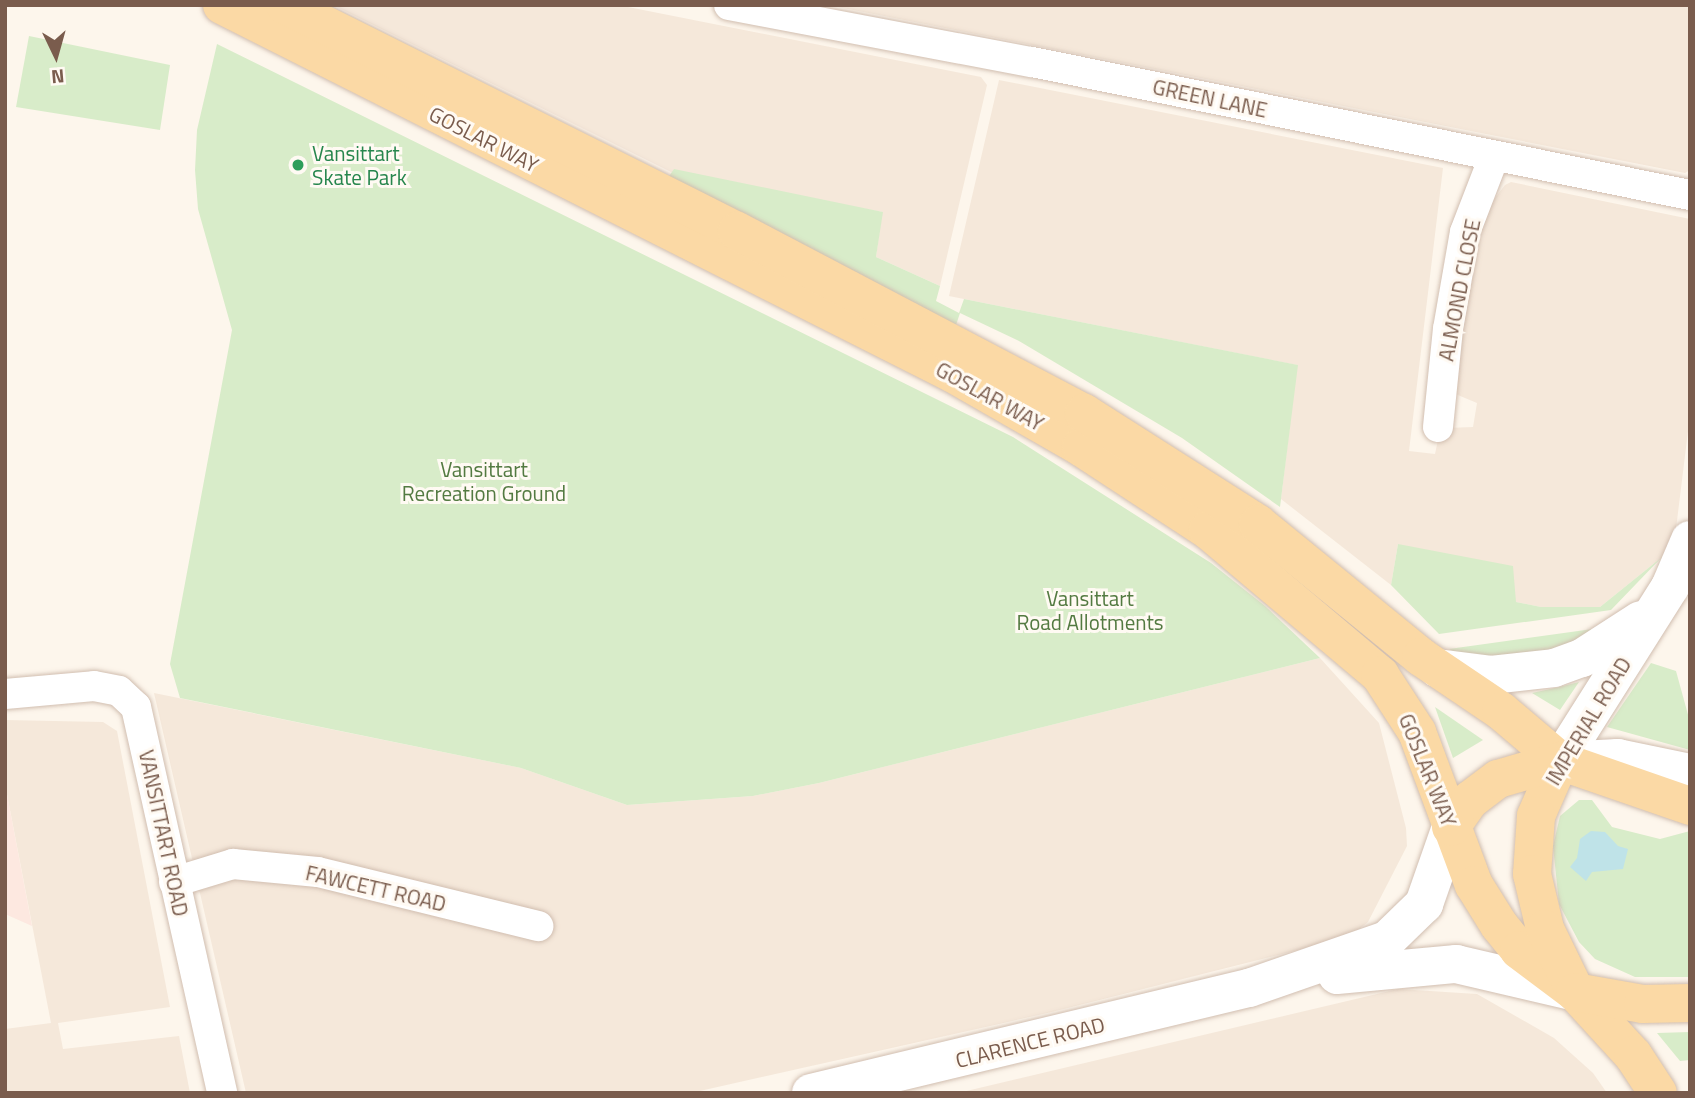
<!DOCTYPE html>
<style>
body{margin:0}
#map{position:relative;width:1695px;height:1098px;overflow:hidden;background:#fdf6ec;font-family:"Titillium Web",sans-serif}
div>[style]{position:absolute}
.residential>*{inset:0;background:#f5e8da}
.commercial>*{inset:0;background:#fde8e0}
.green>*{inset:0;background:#d8ecc9}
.water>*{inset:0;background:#bfe3e8}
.roads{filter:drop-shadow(0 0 2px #d1beb0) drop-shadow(0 0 2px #d1beb0)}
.street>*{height:30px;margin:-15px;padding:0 15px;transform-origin:15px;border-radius:15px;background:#fff}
.secondary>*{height:38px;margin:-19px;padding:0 19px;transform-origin:19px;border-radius:19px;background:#fff}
.primary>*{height:38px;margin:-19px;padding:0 19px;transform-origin:19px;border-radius:19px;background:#fbd9a5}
.dots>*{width:19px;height:19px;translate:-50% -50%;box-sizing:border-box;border:4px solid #fffaf3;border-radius:50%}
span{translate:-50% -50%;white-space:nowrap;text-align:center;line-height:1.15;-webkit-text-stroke:6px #fffaf3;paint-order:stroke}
.street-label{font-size:21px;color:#7a5c4d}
.leisure-label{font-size:21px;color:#27864d}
.left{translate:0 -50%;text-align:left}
.park-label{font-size:21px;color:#537a41}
.frame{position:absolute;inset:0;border:7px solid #7a5c4d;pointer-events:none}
.north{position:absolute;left:21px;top:21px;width:70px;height:70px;-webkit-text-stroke:5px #fffaf3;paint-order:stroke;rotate:175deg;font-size:19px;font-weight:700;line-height:28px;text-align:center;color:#7a5c4d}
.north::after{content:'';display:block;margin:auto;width:24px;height:32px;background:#7a5c4d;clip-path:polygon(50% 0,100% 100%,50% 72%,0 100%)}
</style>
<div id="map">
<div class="residential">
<i style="clip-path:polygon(333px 5px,618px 5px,981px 77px,987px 85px,940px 286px,876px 257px,882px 212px,673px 173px)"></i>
<i style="clip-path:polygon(828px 5px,1690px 5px,1690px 170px,1685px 173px)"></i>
<i style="clip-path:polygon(999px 80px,1443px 168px,1409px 451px,1435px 454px,1439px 435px,1447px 428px,1473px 427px,1477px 403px,1453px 393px,1464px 239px,1505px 185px,1511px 182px,1690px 219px,1690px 415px,1675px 537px,1662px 557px,1600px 607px,1541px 607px,1516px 602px,1398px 544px,1391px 585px,1281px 499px,1297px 365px,949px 296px)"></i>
<i style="clip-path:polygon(1320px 658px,1379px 723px,1406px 828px,1407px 846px,1368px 922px,1349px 937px,1052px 1012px,691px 1093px,246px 1093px,154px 693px,521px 768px,627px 805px,753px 796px,819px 783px)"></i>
<i style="clip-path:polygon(5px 720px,103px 722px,117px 731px,170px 1007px,58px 1023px,63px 1049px,179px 1036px,190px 1093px,5px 1093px,5px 1029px,51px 1023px,5px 784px)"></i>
<i style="clip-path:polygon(1398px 989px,1477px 994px,1554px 1038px,1593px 1073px,1607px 1093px,958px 1093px)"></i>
</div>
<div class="commercial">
<i style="clip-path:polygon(5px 784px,32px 926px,5px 914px)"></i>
</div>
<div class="green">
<i style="clip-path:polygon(29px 36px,170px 65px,160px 130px,16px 107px)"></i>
<i style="clip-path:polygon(217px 44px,1013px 437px,1211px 563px,1265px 606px,1320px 658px,819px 783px,753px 796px,627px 805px,521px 768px,180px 698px,170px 664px,232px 330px,198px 209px,195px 170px,197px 130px)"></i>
<i style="clip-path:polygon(674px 169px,883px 212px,876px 257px,940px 286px,936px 301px,959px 313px,964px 299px,1298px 365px,1280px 507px,1182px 438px,1019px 341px,960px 313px,956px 325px,667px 179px)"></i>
<i style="clip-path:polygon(1398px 544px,1513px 566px,1516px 602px,1541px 607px,1600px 607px,1662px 557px,1611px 610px,1439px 634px,1391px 585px)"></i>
<i style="clip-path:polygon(1607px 627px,1572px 656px,1471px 661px,1449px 649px)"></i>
<i style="clip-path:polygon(1651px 663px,1676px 671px,1690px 722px,1690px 750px,1607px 727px)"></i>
<i style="clip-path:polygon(1579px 682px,1560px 710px,1532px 693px,1559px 687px)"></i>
<i style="clip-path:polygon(1435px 707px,1483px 740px,1453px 758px)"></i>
<i style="clip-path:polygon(1579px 800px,1592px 800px,1612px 827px,1660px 839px,1690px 831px,1690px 977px,1635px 977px,1595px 959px,1579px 942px,1559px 904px,1553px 846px,1560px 816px)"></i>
<i style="clip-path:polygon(1690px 1032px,1690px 1060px,1680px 1061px,1657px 1033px)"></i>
</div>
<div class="water">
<i style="clip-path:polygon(1591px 831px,1605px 832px,1618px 846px,1628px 849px,1623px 869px,1592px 872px,1586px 881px,1570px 867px,1577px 858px,1580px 839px)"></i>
</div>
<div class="roads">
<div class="street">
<i style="left:729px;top:5px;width:308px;rotate:10.7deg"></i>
<i style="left:1032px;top:62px;width:671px;rotate:11.43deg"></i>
<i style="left:1438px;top:427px;width:99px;rotate:-84.2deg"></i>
<i style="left:1448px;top:329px;width:98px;rotate:-80.1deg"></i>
<i style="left:1465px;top:232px;width:80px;rotate:-68.9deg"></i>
<i style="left:5px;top:694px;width:89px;rotate:-5.1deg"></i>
<i style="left:94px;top:686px;width:25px;rotate:11deg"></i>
<i style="left:119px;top:691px;width:23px;rotate:43deg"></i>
<i style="left:136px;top:707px;width:395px;rotate:77.4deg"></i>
<i style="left:174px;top:882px;width:62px;rotate:-17deg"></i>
<i style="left:233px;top:864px;width:85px;rotate:5.4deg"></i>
<i style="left:318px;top:872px;width:227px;rotate:13.8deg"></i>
</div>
<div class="secondary">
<i style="left:1437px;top:668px;width:54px;rotate:7.4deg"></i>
<i style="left:1491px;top:675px;width:63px;rotate:-6.3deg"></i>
<i style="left:1554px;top:668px;width:30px;rotate:-20deg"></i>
<i style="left:1582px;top:658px;width:70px;rotate:-32.8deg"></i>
<i style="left:1560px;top:761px;width:206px;rotate:-57.7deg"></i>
<i style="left:1670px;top:587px;width:51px;rotate:-66.9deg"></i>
<i style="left:1560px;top:761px;width:58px;rotate:-3deg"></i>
<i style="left:1618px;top:758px;width:74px;rotate:11.8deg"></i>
<i style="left:1337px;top:975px;width:120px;rotate:-5.3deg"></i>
<i style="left:1456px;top:964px;width:122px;rotate:13.2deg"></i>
<i style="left:811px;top:1093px;width:450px;rotate:-13.5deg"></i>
<i style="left:1249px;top:988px;width:146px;rotate:-19.2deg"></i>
<i style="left:1387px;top:940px;width:52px;rotate:-44.2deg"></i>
<i style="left:1424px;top:904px;width:82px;rotate:-70.7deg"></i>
</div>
<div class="primary">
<i style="left:222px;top:5px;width:818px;rotate:26.75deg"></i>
<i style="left:952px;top:373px;width:149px;rotate:29.8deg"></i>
<i style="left:1081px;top:447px;width:152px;rotate:33.2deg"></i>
<i style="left:1208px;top:530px;width:225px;rotate:40.1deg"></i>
<i style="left:1380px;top:675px;width:68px;rotate:57deg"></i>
<i style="left:1417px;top:732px;width:163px;rotate:69.6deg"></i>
<i style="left:1474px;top:885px;width:47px;rotate:58deg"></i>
<i style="left:1499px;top:925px;width:32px;rotate:51deg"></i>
<i style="left:1519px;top:950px;width:70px;rotate:36.9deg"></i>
<i style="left:1575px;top:992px;width:86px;rotate:47.4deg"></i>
<i style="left:1633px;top:1055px;width:45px;rotate:56.7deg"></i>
<i style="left:285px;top:5px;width:505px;rotate:26.57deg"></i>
<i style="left:737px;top:231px;width:392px;rotate:27.7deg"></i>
<i style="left:1084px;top:413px;width:206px;rotate:32.5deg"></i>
<i style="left:1258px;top:524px;width:210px;rotate:39.2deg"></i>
<i style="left:1421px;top:657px;width:97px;rotate:34deg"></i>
<i style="left:1501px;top:711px;width:77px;rotate:40.3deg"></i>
<i style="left:1560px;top:761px;width:138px;rotate:19.1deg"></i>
<i style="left:1560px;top:761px;width:60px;rotate:113.6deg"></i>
<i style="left:1536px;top:816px;width:58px;rotate:93.9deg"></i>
<i style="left:1532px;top:874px;width:57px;rotate:76.7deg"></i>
<i style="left:1545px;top:929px;width:64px;rotate:64.2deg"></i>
<i style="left:1451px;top:827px;width:33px;rotate:-55deg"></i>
<i style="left:1470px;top:800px;width:35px;rotate:-37deg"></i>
<i style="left:1498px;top:779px;width:65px;rotate:-16.2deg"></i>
<i style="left:1575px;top:992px;width:69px;rotate:10deg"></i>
<i style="left:1643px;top:1004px;width:47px;rotate:-1.2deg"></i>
</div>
</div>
<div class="dots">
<i style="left:298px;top:165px;background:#2e9e5b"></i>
</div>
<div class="street-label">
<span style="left:1210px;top:98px;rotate:12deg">GREEN LANE</span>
<span style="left:484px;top:139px;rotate:27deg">GOSLAR WAY</span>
<span style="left:1459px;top:290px;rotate:-79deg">ALMOND CLOSE</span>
<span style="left:990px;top:396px;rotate:29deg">GOSLAR WAY</span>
<span style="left:1588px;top:721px;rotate:-59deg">IMPERIAL ROAD</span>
<span style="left:1428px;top:770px;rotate:68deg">GOSLAR WAY</span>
<span style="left:164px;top:833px;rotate:78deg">VANSITTART ROAD</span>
<span style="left:376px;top:888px;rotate:13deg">FAWCETT ROAD</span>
<span style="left:1030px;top:1042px;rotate:-14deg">CLARENCE ROAD</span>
</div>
<div class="leisure-label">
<span class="left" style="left:312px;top:165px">Vansittart<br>Skate Park</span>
</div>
<div class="park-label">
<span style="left:484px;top:481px">Vansittart<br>Recreation Ground</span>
<span style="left:1090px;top:610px">Vansittart<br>Road Allotments</span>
</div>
<div class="frame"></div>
<div class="north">N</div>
</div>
